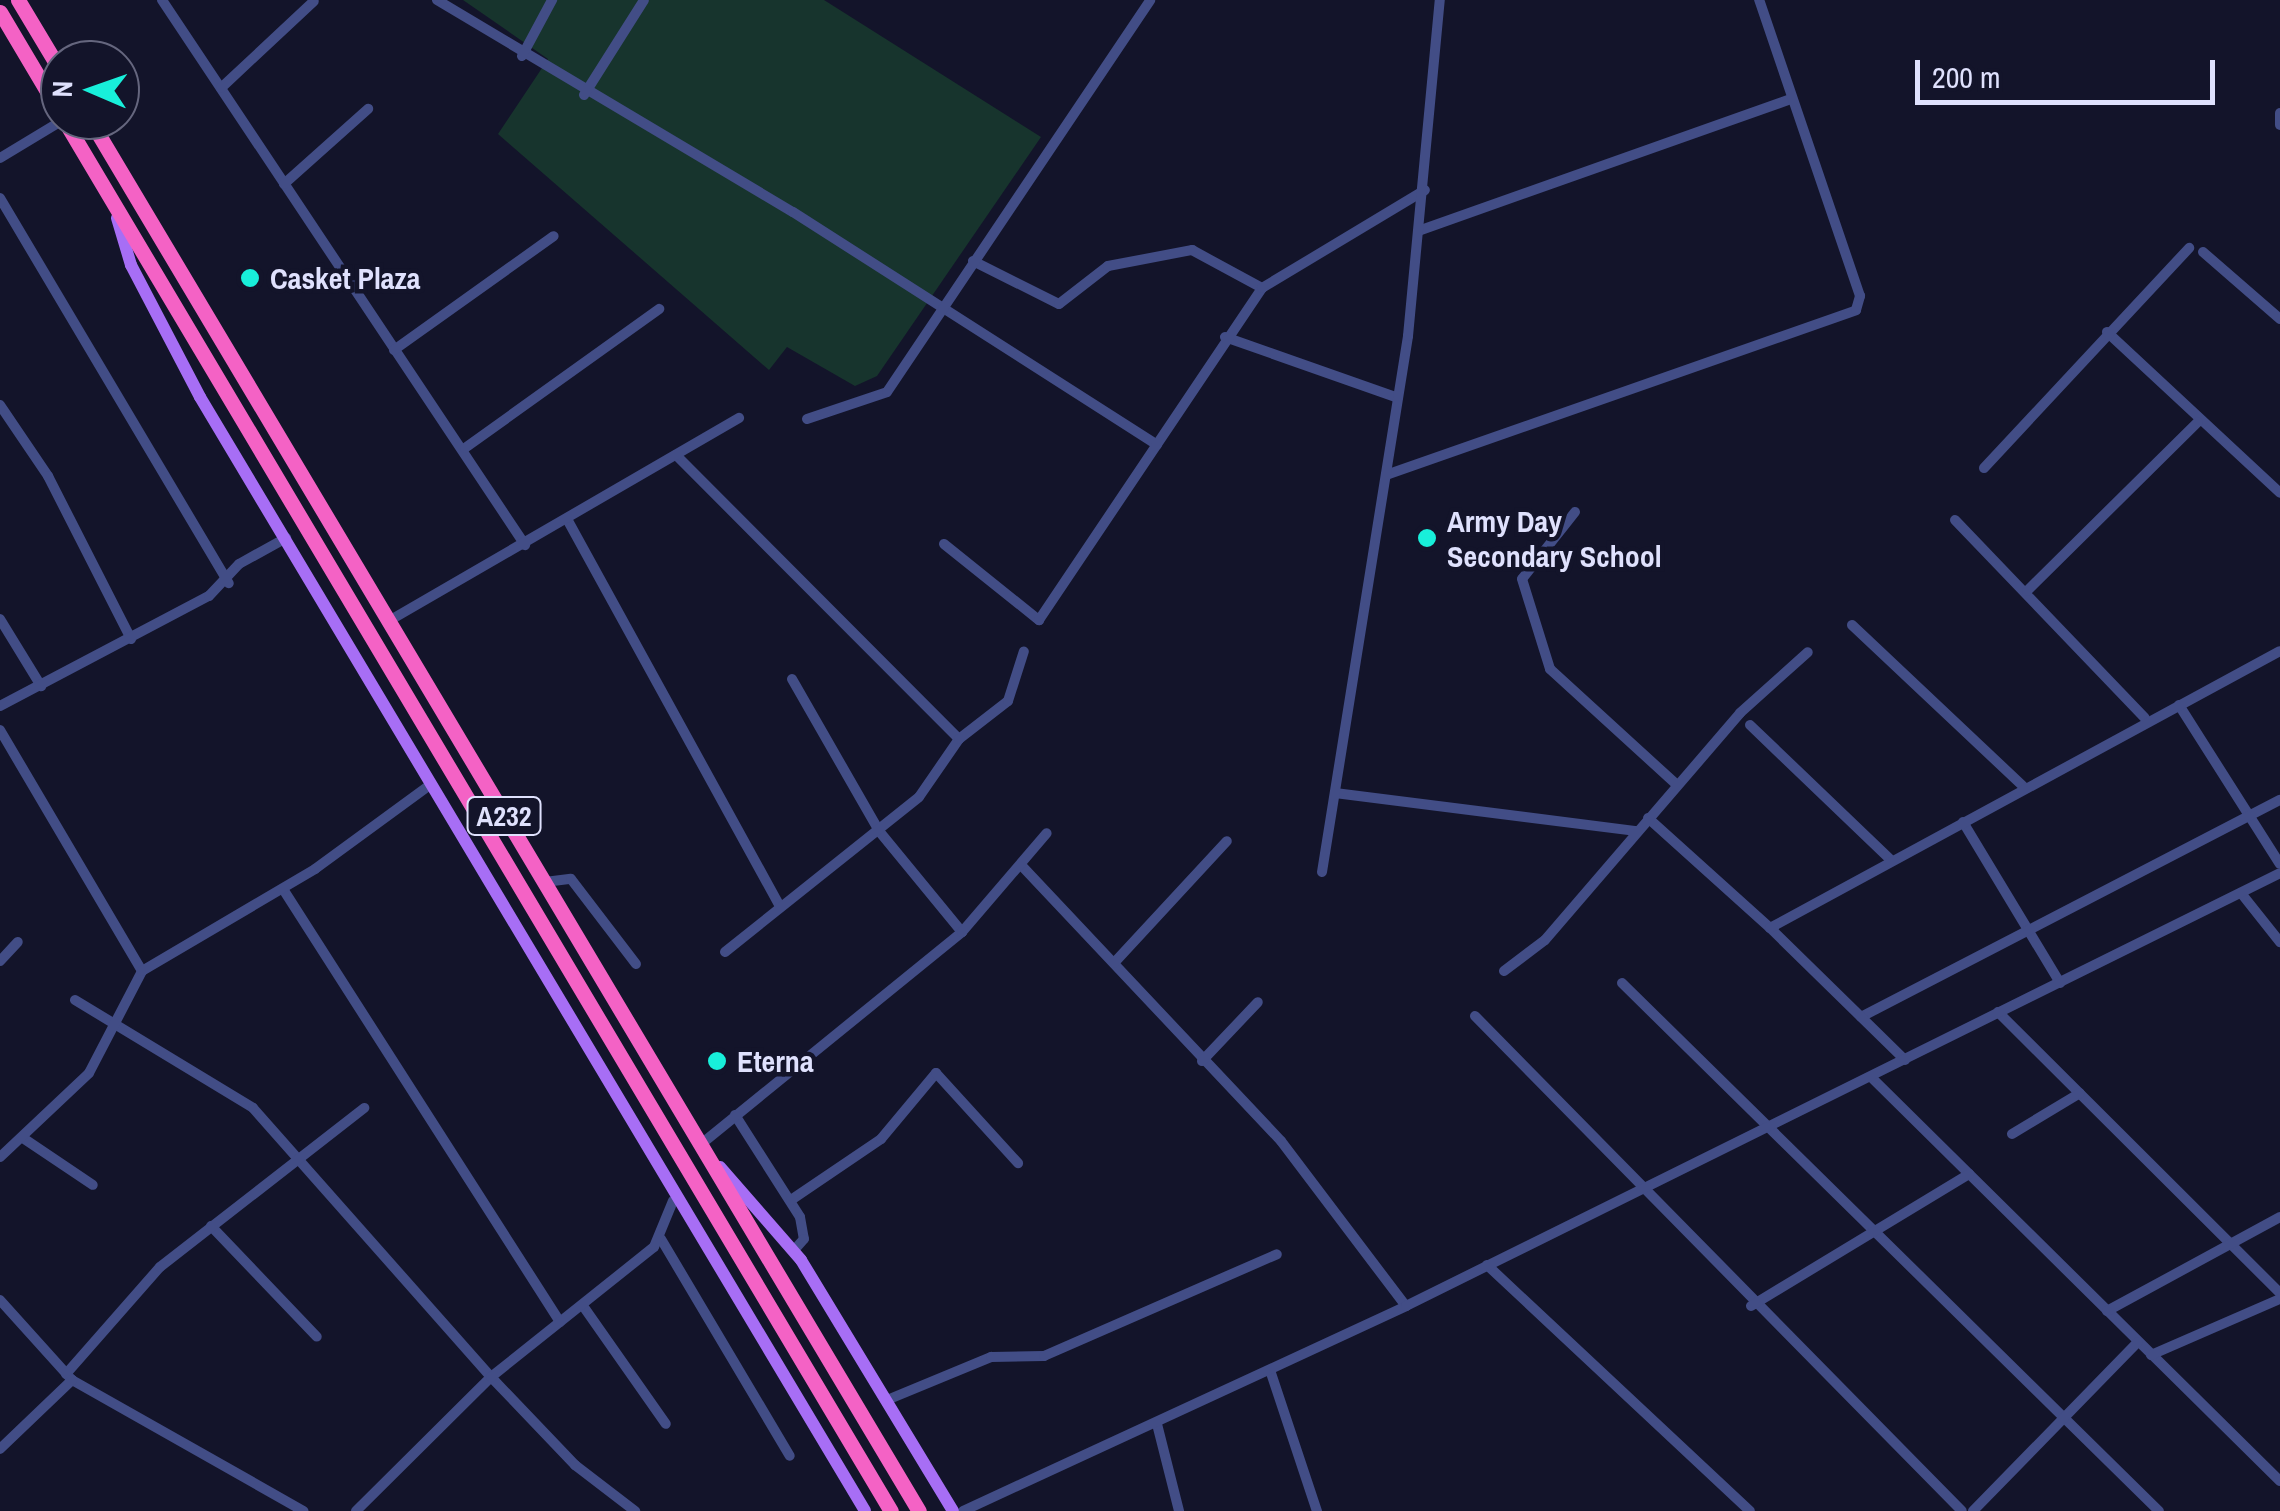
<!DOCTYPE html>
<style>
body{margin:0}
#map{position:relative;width:2280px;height:1511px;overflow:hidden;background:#13142a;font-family:"Archivo Narrow",sans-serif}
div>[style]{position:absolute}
.green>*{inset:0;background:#17342d}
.minor>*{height:10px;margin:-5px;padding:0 5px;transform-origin:5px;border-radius:5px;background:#424d86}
.major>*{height:12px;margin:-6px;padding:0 6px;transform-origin:6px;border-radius:6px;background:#a76ef5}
.highway>*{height:15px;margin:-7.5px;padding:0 7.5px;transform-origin:7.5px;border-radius:7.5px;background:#f462c5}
.dots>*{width:28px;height:28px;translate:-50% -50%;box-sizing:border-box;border:5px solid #13142a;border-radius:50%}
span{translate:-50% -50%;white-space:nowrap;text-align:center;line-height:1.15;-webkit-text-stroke:9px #13142a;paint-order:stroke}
.shield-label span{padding:2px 8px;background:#13142a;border:2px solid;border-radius:8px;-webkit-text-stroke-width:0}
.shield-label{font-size:28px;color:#dfe1fd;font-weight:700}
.poi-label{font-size:30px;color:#dfe1fd;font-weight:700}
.left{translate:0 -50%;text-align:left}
.north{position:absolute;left:40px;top:40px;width:100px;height:100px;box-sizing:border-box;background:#13142a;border:2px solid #65667e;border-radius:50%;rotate:272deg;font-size:28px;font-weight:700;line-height:40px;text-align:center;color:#dfe1fd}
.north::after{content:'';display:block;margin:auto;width:35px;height:45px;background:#18efda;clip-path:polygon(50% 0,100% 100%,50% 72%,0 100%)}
.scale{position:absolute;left:1915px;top:60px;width:300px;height:45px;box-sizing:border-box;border:5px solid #dfe1fd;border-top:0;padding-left:12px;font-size:30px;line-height:35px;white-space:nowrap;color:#dfe1fd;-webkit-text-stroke:8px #13142a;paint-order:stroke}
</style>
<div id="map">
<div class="green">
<i style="clip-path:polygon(463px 0,824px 0,1041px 137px,877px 376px,855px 386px,787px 347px,769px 370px,498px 134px,548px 59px)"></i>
</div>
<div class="minor">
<i style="left:162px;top:0;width:655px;rotate:56.33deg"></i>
<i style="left:437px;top:0;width:414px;rotate:30.8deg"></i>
<i style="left:793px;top:212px;width:432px;rotate:32.6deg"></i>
<i style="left:522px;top:56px;width:64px;rotate:-61.8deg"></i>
<i style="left:221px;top:88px;width:127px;rotate:-43.1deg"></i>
<i style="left:584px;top:95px;width:112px;rotate:-57.7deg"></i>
<i style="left:2280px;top:113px;width:12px;rotate:90deg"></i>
<i style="left:0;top:158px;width:74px;rotate:-31.1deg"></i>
<i style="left:284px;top:184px;width:113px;rotate:-41.8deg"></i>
<i style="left:0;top:198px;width:448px;rotate:59.3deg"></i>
<i style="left:1421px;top:230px;width:393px;rotate:-19.5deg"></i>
<i style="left:2203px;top:252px;width:102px;rotate:41deg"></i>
<i style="left:973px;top:261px;width:96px;rotate:26.6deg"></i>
<i style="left:1059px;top:304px;width:62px;rotate:-37.8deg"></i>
<i style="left:1108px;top:266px;width:86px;rotate:-10.8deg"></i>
<i style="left:1192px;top:250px;width:80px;rotate:28.5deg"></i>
<i style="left:2107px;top:332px;width:236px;rotate:42.9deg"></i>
<i style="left:1225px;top:337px;width:183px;rotate:19.4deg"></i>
<i style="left:394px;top:350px;width:196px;rotate:-35.5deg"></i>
<i style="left:0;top:405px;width:86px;rotate:55.9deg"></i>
<i style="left:48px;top:476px;width:183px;rotate:63deg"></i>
<i style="left:807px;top:419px;width:84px;rotate:-18.6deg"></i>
<i style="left:887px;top:392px;width:472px;rotate:-56.1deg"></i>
<i style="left:465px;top:448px;width:239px;rotate:-35.6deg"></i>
<i style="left:676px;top:455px;width:401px;rotate:45.1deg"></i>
<i style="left:1984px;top:468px;width:301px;rotate:-47deg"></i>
<i style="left:1386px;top:475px;width:498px;rotate:-19.3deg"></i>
<i style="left:1856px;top:310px;width:15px;rotate:-74deg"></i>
<i style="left:1860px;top:296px;width:313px;rotate:-108.8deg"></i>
<i style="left:1575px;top:512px;width:85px;rotate:128.3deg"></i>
<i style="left:1522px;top:579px;width:94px;rotate:72.7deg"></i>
<i style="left:1550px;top:669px;width:171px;rotate:42.4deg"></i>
<i style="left:567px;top:519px;width:442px;rotate:61.2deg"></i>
<i style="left:1955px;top:520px;width:274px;rotate:46.2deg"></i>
<i style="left:944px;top:544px;width:122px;rotate:38.7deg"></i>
<i style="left:1039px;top:620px;width:400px;rotate:-56.1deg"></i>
<i style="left:1262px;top:288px;width:190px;rotate:-31deg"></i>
<i style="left:2027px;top:591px;width:240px;rotate:-44.7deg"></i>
<i style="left:0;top:619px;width:79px;rotate:58.5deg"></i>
<i style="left:387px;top:622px;width:407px;rotate:-30.1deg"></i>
<i style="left:1852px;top:625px;width:236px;rotate:43.3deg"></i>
<i style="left:792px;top:679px;width:175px;rotate:60.2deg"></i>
<i style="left:879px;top:831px;width:131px;rotate:50.6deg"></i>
<i style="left:2179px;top:705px;width:188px;rotate:57.6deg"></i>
<i style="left:0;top:706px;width:236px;rotate:-27.8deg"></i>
<i style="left:209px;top:596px;width:44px;rotate:-46.8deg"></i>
<i style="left:239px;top:564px;width:54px;rotate:-29deg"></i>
<i style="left:1750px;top:725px;width:195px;rotate:43.8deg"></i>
<i style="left:0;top:730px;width:280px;rotate:59.5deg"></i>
<i style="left:1335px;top:793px;width:304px;rotate:7.2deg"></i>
<i style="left:1648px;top:818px;width:164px;rotate:42deg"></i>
<i style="left:1963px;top:822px;width:188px;rotate:58.9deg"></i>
<i style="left:1021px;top:865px;width:379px;rotate:46.7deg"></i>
<i style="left:1281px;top:1141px;width:207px;rotate:52.9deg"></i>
<i style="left:1322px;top:872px;width:543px;rotate:-80.88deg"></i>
<i style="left:1408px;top:336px;width:338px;rotate:-84.6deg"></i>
<i style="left:545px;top:882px;width:26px;rotate:-7deg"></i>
<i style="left:571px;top:879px;width:107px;rotate:52.6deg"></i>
<i style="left:283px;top:889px;width:514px;rotate:57.39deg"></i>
<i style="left:2241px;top:893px;width:63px;rotate:51.5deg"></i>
<i style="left:725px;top:952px;width:248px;rotate:-38.6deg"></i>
<i style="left:919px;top:797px;width:70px;rotate:-55.4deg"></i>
<i style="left:959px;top:739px;width:62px;rotate:-37.8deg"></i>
<i style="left:1008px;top:701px;width:52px;rotate:-72.3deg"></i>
<i style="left:0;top:961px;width:26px;rotate:-47deg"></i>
<i style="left:1114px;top:963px;width:166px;rotate:-47.2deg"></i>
<i style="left:1504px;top:971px;width:51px;rotate:-37.1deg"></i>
<i style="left:1545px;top:940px;width:299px;rotate:-49.3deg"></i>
<i style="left:1740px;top:713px;width:91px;rotate:-41.9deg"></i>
<i style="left:1622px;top:983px;width:753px;rotate:44.52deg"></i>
<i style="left:75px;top:1000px;width:208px;rotate:31.2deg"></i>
<i style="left:253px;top:1108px;width:359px;rotate:48.5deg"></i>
<i style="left:491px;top:1377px;width:122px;rotate:46.3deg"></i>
<i style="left:575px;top:1465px;width:76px;rotate:37.5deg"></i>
<i style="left:1998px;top:1012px;width:398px;rotate:44.9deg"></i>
<i style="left:1475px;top:1016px;width:694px;rotate:45.47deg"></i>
<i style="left:1861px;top:1017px;width:472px;rotate:-27.4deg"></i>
<i style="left:1905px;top:1060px;width:189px;rotate:-135.6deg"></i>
<i style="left:1770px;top:928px;width:580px;rotate:-28.51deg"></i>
<i style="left:1202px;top:1061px;width:81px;rotate:-46.5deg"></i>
<i style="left:1871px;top:1077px;width:575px;rotate:44.65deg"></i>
<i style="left:735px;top:1115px;width:121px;rotate:57.5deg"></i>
<i style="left:800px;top:1217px;width:22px;rotate:80deg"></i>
<i style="left:804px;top:1239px;width:15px;rotate:132deg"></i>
<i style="left:2012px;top:1134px;width:79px;rotate:-31.1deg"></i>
<i style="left:23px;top:1138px;width:84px;rotate:33.9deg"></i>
<i style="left:700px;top:1145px;width:338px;rotate:-39.1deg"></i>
<i style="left:962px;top:932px;width:130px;rotate:-49.4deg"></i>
<i style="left:0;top:1157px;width:122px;rotate:-43.3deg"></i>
<i style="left:89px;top:1073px;width:115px;rotate:-62.5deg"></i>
<i style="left:142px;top:971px;width:201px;rotate:-30.5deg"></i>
<i style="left:315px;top:869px;width:144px;rotate:-36.2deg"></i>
<i style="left:791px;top:1200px;width:109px;rotate:-34.1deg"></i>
<i style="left:881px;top:1139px;width:86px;rotate:-50.2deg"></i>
<i style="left:936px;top:1073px;width:122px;rotate:47.7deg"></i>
<i style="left:211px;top:1226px;width:153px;rotate:46.3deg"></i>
<i style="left:661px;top:1239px;width:252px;rotate:59.3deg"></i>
<i style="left:1487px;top:1265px;width:360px;rotate:43.1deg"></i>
<i style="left:0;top:1300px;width:108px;rotate:48deg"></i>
<i style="left:72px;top:1380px;width:266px;rotate:29.5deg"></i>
<i style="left:583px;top:1306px;width:144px;rotate:54.9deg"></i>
<i style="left:1751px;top:1306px;width:255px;rotate:-31.2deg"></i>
<i style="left:2107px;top:1311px;width:197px;rotate:-28.5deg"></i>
<i style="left:2151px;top:1355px;width:141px;rotate:-23.5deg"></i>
<i style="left:1270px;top:1370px;width:149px;rotate:71.6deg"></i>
<i style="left:66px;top:1374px;width:142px;rotate:-48.7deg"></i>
<i style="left:160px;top:1267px;width:259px;rotate:-37.9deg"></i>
<i style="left:887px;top:1400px;width:113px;rotate:-22.5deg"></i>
<i style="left:991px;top:1357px;width:53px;rotate:-1.1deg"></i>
<i style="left:1044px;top:1356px;width:254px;rotate:-23.6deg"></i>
<i style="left:1157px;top:1424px;width:90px;rotate:75.8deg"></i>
<i style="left:0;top:1449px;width:100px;rotate:-43.8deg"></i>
<i style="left:356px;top:1511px;width:190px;rotate:-44.8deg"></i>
<i style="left:491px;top:1377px;width:208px;rotate:-38.6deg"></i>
<i style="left:654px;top:1247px;width:50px;rotate:-67.6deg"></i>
<i style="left:963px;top:1511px;width:488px;rotate:-24.8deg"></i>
<i style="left:1406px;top:1306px;width:975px;rotate:-26.35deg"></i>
<i style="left:1973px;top:1511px;width:236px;rotate:-45.7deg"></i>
</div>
<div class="major">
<i style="left:117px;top:218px;width:49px;rotate:73.4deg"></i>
<i style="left:131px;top:265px;width:149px;rotate:62.4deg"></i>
<i style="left:200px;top:397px;width:1297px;rotate:59.16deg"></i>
<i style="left:720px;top:1167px;width:123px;rotate:48.9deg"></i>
<i style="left:801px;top:1260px;width:293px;rotate:58.8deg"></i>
</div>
<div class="highway">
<i style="left:18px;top:0;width:82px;rotate:59deg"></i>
<i style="left:0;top:12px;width:117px;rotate:59.3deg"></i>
<i style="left:64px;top:120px;width:1618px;rotate:59.27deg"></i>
<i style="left:90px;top:120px;width:1619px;rotate:59.21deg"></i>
</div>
<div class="dots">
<i style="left:250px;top:278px;background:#18efda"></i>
<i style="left:1427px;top:538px;background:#18efda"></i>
<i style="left:717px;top:1061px;background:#18efda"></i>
</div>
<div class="shield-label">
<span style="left:504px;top:816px">A232</span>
</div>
<div class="poi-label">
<span class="left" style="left:270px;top:278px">Casket Plaza</span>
<span class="left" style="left:1447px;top:538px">Army Day<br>Secondary School</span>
<span class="left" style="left:737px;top:1061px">Eterna</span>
</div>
<div class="north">N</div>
<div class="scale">200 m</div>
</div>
